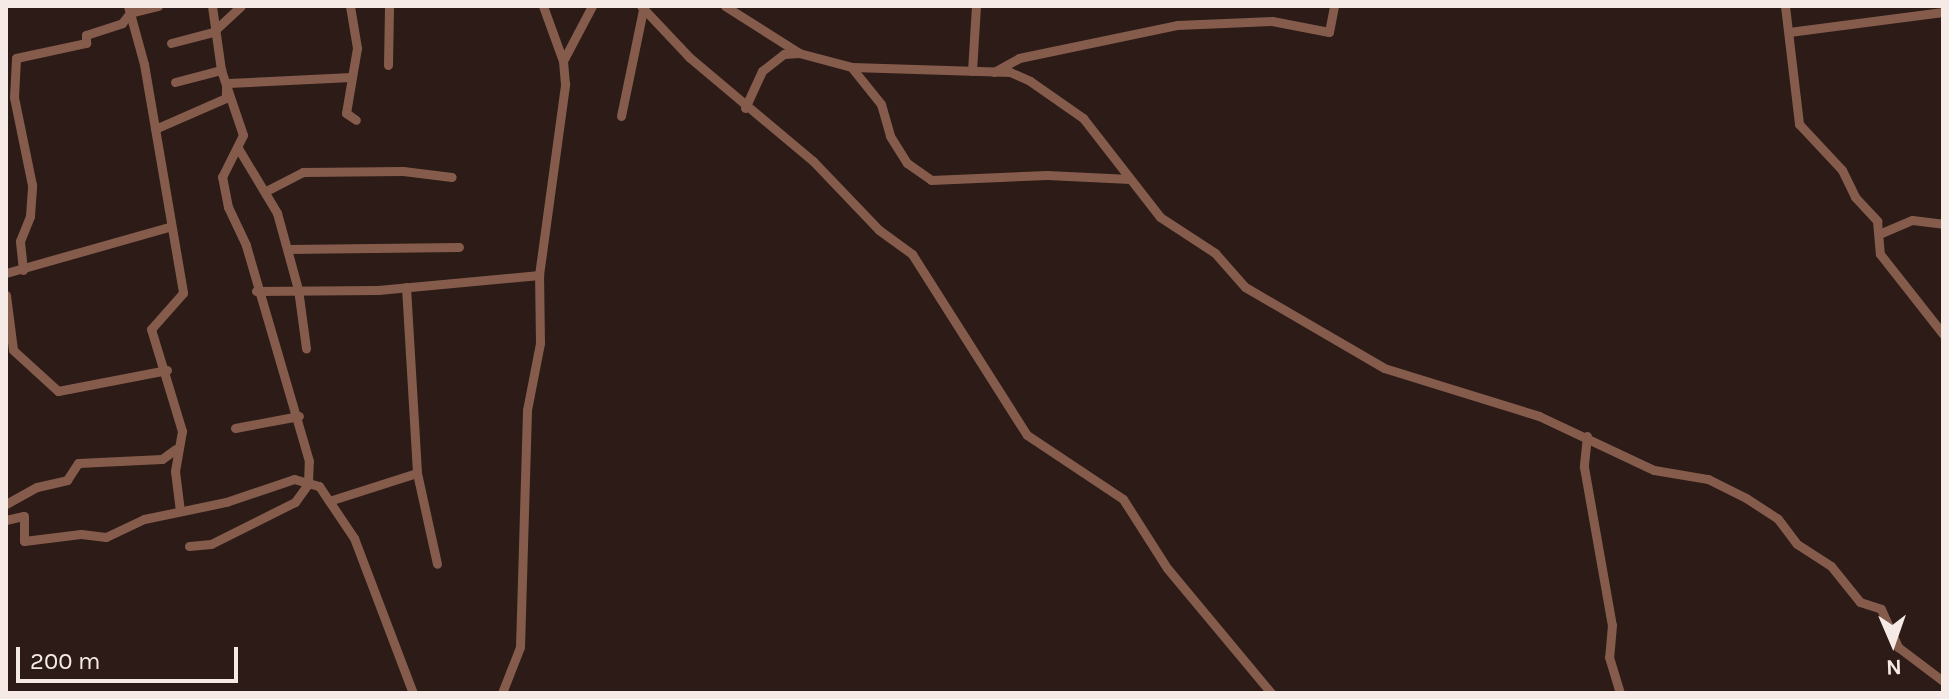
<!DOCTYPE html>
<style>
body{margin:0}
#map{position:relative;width:1949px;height:699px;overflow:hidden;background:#2c1b16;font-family:Karla,sans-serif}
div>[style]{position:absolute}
.minor>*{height:9px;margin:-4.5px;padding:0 4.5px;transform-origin:4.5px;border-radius:4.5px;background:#855b4c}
span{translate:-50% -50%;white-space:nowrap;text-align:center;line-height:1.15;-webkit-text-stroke:6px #2c1b16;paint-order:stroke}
.frame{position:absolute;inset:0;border:8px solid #f6eae6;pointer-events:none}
.north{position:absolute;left:1853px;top:603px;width:80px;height:80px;-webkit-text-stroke:6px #2c1b16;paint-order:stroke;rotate:178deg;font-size:22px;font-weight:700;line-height:32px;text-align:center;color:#f6eae6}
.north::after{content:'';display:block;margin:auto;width:28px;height:36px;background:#f6eae6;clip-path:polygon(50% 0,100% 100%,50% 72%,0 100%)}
.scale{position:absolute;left:16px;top:647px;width:222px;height:36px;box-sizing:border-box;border:4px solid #f6eae6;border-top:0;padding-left:10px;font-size:24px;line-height:28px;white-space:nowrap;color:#f6eae6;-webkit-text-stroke:6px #2c1b16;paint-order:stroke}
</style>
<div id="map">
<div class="minor">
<i style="left:128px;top:6px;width:60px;rotate:74.6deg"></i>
<i style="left:144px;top:64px;width:232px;rotate:80.3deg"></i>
<i style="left:183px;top:293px;width:48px;rotate:131.6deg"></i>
<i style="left:151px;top:329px;width:107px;rotate:73.1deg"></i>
<i style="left:182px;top:431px;width:41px;rotate:99.9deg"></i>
<i style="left:175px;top:471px;width:40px;rotate:82.9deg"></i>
<i style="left:350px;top:6px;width:43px;rotate:80.5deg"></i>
<i style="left:357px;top:48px;width:66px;rotate:99.6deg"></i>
<i style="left:346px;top:113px;width:12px;rotate:35deg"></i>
<i style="left:641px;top:6px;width:70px;rotate:46.7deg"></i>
<i style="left:689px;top:57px;width:162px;rotate:40deg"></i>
<i style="left:813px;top:161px;width:95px;rotate:46.3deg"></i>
<i style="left:879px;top:230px;width:41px;rotate:36deg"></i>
<i style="left:912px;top:254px;width:214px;rotate:57.6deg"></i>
<i style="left:1027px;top:435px;width:115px;rotate:33.7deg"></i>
<i style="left:1123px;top:499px;width:82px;rotate:57.5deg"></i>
<i style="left:1167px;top:568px;width:163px;rotate:50.2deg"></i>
<i style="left:725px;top:6px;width:88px;rotate:32.4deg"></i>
<i style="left:799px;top:53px;width:55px;rotate:14.8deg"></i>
<i style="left:852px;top:67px;width:158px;rotate:1.8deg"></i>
<i style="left:1010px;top:72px;width:22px;rotate:24deg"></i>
<i style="left:1030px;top:81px;width:65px;rotate:34.9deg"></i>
<i style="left:1083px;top:118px;width:125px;rotate:52.1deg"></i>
<i style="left:1160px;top:217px;width:66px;rotate:33.2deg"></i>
<i style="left:1215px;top:253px;width:45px;rotate:48.6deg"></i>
<i style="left:1245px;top:287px;width:161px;rotate:30.2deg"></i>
<i style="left:1384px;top:368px;width:162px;rotate:17.2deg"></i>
<i style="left:1539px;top:416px;width:127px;rotate:25.2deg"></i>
<i style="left:1654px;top:470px;width:55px;rotate:9.5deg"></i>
<i style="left:1708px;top:479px;width:42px;rotate:26.6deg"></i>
<i style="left:1746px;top:498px;width:38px;rotate:33deg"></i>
<i style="left:1778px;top:519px;width:31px;rotate:53deg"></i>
<i style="left:1797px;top:544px;width:40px;rotate:32.9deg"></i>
<i style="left:1831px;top:566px;width:46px;rotate:51.1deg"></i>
<i style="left:1860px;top:602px;width:22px;rotate:18deg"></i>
<i style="left:1881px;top:609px;width:42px;rotate:65.9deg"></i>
<i style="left:1898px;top:647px;width:56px;rotate:37.1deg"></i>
<i style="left:1785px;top:6px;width:119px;rotate:83.2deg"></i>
<i style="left:1799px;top:124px;width:63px;rotate:46.9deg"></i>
<i style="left:1842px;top:170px;width:30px;rotate:64deg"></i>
<i style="left:1855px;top:197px;width:33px;rotate:47deg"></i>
<i style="left:1877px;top:221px;width:33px;rotate:85deg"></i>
<i style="left:1880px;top:254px;width:102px;rotate:51.8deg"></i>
<i style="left:1789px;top:32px;width:155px;rotate:-7.4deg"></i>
<i style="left:171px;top:43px;width:43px;rotate:-14.7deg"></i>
<i style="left:213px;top:32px;width:38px;rotate:-43deg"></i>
<i style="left:563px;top:61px;width:62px;rotate:-62.2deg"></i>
<i style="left:388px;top:65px;width:59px;rotate:-89deg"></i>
<i style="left:852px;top:68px;width:46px;rotate:51.1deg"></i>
<i style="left:881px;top:104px;width:33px;rotate:74deg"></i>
<i style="left:890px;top:136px;width:32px;rotate:58deg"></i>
<i style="left:907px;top:163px;width:29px;rotate:35deg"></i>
<i style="left:931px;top:180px;width:116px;rotate:-2.5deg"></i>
<i style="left:1047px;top:175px;width:83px;rotate:2.8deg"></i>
<i style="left:972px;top:71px;width:65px;rotate:-86.5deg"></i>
<i style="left:994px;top:72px;width:29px;rotate:-29deg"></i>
<i style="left:1019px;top:58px;width:161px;rotate:-11.8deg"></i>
<i style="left:1177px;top:25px;width:95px;rotate:-2.4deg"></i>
<i style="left:1272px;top:21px;width:58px;rotate:10.9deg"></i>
<i style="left:1329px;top:32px;width:26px;rotate:-79deg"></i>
<i style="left:175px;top:82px;width:48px;rotate:-14.6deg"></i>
<i style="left:228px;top:83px;width:123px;rotate:-2.8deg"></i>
<i style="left:745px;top:108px;width:41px;rotate:-65.3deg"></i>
<i style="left:762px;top:71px;width:28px;rotate:-38deg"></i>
<i style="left:784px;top:54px;width:15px;rotate:-4deg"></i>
<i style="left:621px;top:116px;width:108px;rotate:-78.3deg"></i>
<i style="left:155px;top:129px;width:77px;rotate:-23.6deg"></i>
<i style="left:226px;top:98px;width:15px;rotate:-90deg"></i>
<i style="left:238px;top:148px;width:76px;rotate:59deg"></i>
<i style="left:277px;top:213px;width:79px;rotate:74.6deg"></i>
<i style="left:298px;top:289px;width:60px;rotate:82.3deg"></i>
<i style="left:266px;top:191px;width:42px;rotate:-27.2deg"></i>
<i style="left:303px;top:172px;width:100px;rotate:-0.6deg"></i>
<i style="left:403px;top:171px;width:49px;rotate:7deg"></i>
<i style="left:1879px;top:234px;width:36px;rotate:-23deg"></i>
<i style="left:1912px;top:220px;width:31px;rotate:7deg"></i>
<i style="left:288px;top:249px;width:171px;rotate:-0.7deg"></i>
<i style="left:23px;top:270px;width:29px;rotate:-96deg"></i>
<i style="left:20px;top:241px;width:27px;rotate:-68deg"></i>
<i style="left:30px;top:216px;width:31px;rotate:-86deg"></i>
<i style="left:32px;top:185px;width:90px;rotate:-101.6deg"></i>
<i style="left:14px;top:97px;width:39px;rotate:-87deg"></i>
<i style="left:16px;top:58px;width:72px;rotate:-12.1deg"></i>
<i style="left:86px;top:43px;width:8px;rotate:-90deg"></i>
<i style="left:86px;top:35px;width:38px;rotate:-18deg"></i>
<i style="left:122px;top:23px;width:13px;rotate:-51deg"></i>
<i style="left:130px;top:13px;width:29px;rotate:-14deg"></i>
<i style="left:6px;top:273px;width:169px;rotate:-15.8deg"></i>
<i style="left:406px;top:287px;width:186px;rotate:86.6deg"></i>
<i style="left:417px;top:473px;width:93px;rotate:77.6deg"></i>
<i style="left:256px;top:291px;width:122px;rotate:-0.5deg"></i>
<i style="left:378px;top:290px;width:162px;rotate:-5.3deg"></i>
<i style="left:6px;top:295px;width:55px;rotate:82.7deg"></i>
<i style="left:13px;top:350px;width:61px;rotate:42.3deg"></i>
<i style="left:58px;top:391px;width:111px;rotate:-10.9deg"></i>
<i style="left:235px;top:428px;width:65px;rotate:-10.6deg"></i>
<i style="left:1587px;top:436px;width:31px;rotate:96deg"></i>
<i style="left:1584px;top:467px;width:160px;rotate:80deg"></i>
<i style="left:1612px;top:625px;width:32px;rotate:95deg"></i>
<i style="left:1609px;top:657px;width:38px;rotate:73deg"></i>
<i style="left:329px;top:501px;width:92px;rotate:-17.7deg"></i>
<i style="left:6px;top:504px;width:35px;rotate:-29deg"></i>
<i style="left:37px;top:487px;width:31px;rotate:-13deg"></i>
<i style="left:67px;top:480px;width:20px;rotate:-57deg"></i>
<i style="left:78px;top:463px;width:84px;rotate:-2.7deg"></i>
<i style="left:162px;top:459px;width:17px;rotate:-36deg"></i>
<i style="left:6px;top:520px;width:18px;rotate:-13deg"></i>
<i style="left:24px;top:516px;width:25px;rotate:90deg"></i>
<i style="left:24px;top:541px;width:57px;rotate:-7deg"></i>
<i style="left:81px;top:534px;width:25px;rotate:7deg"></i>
<i style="left:106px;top:537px;width:42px;rotate:-25.3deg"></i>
<i style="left:144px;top:519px;width:84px;rotate:-11.7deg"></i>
<i style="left:226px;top:502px;width:72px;rotate:-18.7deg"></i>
<i style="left:294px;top:479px;width:26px;rotate:16deg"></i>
<i style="left:319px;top:486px;width:63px;rotate:56.1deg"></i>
<i style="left:354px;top:538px;width:166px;rotate:69.2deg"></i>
<i style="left:189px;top:546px;width:22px;rotate:-5deg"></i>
<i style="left:211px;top:544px;width:94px;rotate:-26.6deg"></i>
<i style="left:295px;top:502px;width:22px;rotate:-54deg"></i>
<i style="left:308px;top:484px;width:23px;rotate:-88deg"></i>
<i style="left:309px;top:461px;width:225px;rotate:-106.3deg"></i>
<i style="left:246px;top:245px;width:42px;rotate:-115.3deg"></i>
<i style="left:228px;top:207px;width:31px;rotate:-101deg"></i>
<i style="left:222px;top:177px;width:47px;rotate:-63.4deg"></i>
<i style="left:243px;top:135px;width:69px;rotate:-108.7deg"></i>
<i style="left:221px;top:70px;width:65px;rotate:-98deg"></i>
<i style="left:502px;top:693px;width:49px;rotate:-68.6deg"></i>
<i style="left:520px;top:647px;width:237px;rotate:-88.3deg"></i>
<i style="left:527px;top:410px;width:68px;rotate:-79deg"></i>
<i style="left:540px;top:343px;width:68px;rotate:-90.8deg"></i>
<i style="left:539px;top:275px;width:193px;rotate:-82.2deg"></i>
<i style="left:565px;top:84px;width:23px;rotate:-95deg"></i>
<i style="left:563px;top:61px;width:59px;rotate:-110deg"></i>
</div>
<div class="frame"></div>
<div class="north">N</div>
<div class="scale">200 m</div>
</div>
